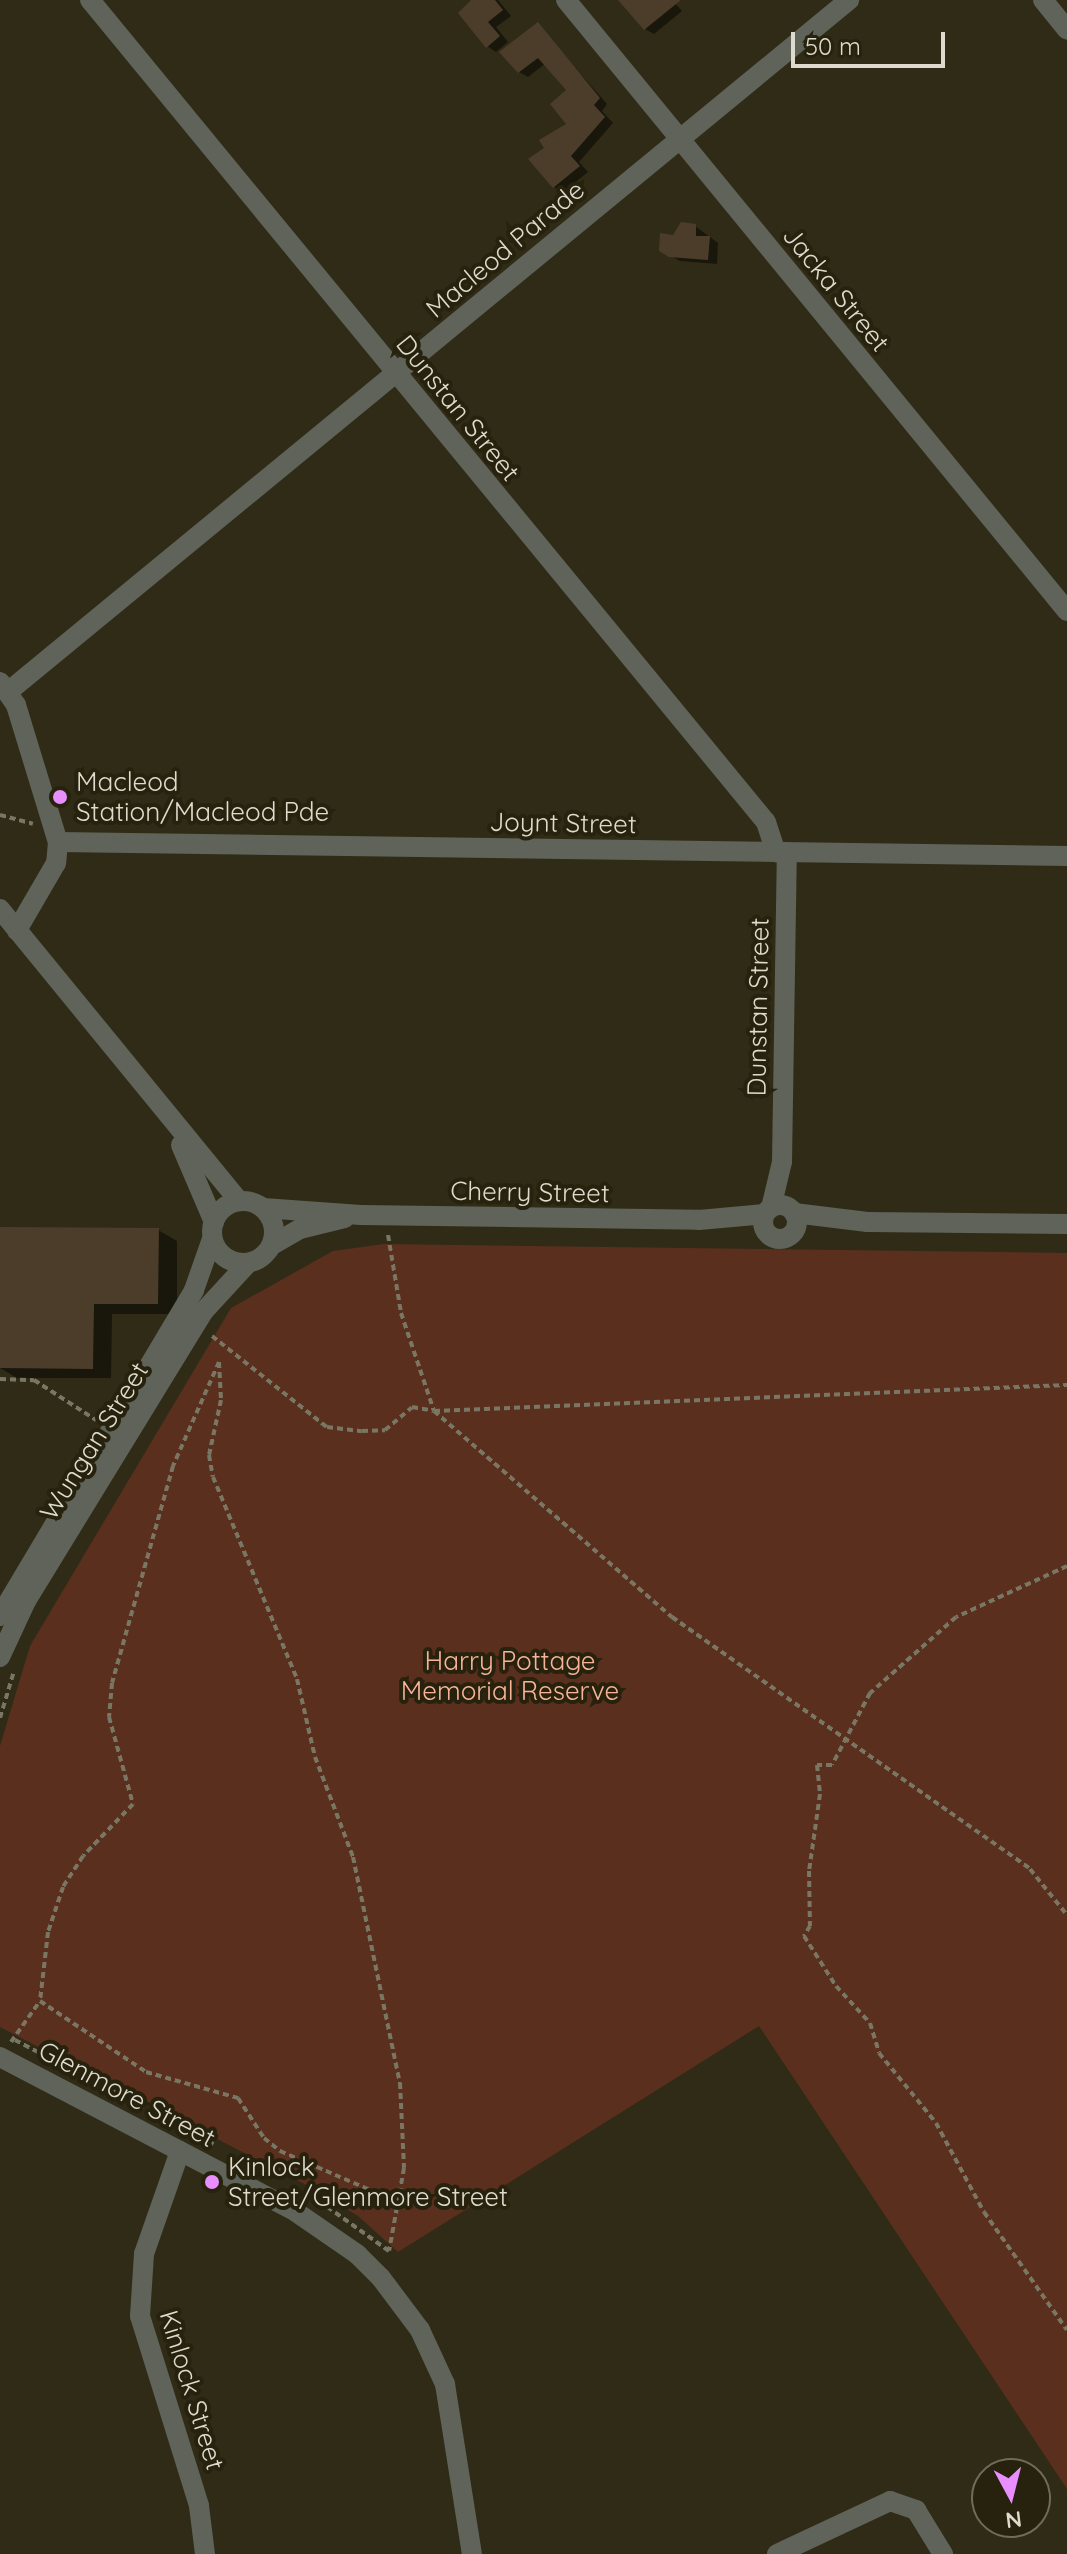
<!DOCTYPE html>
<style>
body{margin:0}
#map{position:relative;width:1067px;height:2554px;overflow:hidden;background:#302b16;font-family:Quicksand,sans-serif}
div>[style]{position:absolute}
.green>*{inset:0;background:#5b2f1d}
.shadow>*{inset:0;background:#0007}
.building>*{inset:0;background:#4c3d2b}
.path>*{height:4px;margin-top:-2px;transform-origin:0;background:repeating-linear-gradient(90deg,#7a7664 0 6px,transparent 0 10px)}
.minor>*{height:20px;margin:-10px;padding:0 10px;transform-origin:10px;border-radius:10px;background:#5f6359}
.minor>.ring{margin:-10px;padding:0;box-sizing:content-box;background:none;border:20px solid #5f6359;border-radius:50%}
.dots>*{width:22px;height:22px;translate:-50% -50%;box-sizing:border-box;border:4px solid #26220d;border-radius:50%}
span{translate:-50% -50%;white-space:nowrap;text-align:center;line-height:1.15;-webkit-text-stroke:8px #26220d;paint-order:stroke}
.street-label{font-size:26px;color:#dedbce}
.poi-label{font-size:26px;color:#dedbce}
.left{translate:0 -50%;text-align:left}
.park-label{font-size:26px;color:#f8b398}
.north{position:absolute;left:971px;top:2458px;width:80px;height:80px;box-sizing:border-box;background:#26220d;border:2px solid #706c5a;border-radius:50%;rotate:173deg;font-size:22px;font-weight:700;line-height:32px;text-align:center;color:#dedbce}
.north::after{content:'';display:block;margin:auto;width:28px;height:36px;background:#e88eff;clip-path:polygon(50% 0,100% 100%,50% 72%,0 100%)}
.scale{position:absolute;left:791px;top:32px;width:154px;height:36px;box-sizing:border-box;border:4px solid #dedbce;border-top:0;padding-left:10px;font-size:24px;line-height:28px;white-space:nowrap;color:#dedbce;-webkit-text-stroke:6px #26220d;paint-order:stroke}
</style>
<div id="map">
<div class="green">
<i style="clip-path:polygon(384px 1244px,1067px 1253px,1067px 2489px,759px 2026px,398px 2252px,358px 2216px,312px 2188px,0 2027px,0 1746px,30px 1646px,231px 1308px,333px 1251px)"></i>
</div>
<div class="shadow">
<i style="clip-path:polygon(481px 0,498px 0,511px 16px,496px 27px,508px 42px,496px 52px,487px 46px)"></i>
<i style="clip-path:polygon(635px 0,672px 0,682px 11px,654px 34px,645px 29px)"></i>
<i style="clip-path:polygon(538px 25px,607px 104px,602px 111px,613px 123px,579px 162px,588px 172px,563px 192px,554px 187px,569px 124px,569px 90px,546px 63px,528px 77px,519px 72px)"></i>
<i style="clip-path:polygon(695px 226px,718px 243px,717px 264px,680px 261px,661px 250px)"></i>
<i style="clip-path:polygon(0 1229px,158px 1230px,177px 1241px,177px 1314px,112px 1314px,111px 1378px,17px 1378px,0 1368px)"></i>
</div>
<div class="building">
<i style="clip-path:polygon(471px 0,495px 0,503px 10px,488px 22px,500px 36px,486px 48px,458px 13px)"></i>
<i style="clip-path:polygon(618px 0,681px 0,644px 30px)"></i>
<i style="clip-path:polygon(538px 22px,600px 98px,594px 105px,605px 117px,571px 156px,580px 166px,553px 188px,528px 159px,544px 148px,539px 140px,566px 124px,550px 104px,566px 90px,538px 58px,518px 73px,499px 52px)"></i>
<i style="clip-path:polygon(681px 222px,696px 224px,696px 236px,710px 236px,708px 260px,669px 257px,659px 251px,660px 233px,673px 235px)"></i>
<i style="clip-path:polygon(0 1227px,159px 1228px,158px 1304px,94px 1304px,93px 1369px,0 1368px)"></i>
</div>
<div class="path">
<i style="left:0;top:815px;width:34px;rotate:15deg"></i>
<i style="left:388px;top:1235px;width:79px;rotate:80.5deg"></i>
<i style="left:401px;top:1313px;width:103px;rotate:71.4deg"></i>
<i style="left:434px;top:1411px;width:315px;rotate:40.9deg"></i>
<i style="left:672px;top:1617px;width:438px;rotate:35.1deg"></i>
<i style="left:1030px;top:1869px;width:59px;rotate:51.2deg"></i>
<i style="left:212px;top:1336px;width:147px;rotate:38.4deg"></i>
<i style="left:327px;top:1427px;width:35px;rotate:7deg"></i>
<i style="left:362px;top:1431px;width:23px;rotate:-2deg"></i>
<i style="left:385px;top:1430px;width:35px;rotate:-40deg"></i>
<i style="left:412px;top:1407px;width:22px;rotate:10deg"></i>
<i style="left:434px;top:1411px;width:634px;rotate:-2.35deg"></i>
<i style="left:219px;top:1362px;width:38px;rotate:87deg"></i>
<i style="left:221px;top:1400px;width:56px;rotate:102.3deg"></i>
<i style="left:209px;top:1455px;width:22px;rotate:80deg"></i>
<i style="left:213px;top:1477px;width:219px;rotate:67.4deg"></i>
<i style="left:297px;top:1679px;width:80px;rotate:77deg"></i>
<i style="left:315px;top:1757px;width:107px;rotate:69.2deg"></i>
<i style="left:353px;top:1857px;width:231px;rotate:78.3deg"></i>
<i style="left:400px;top:2083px;width:85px;rotate:87.3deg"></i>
<i style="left:404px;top:2168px;width:84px;rotate:100.2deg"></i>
<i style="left:389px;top:2251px;width:90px;rotate:-144.5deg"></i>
<i style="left:219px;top:1362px;width:114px;rotate:113.9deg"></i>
<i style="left:173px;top:1466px;width:225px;rotate:105.7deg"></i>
<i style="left:112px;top:1683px;width:34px;rotate:95deg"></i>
<i style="left:109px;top:1717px;width:90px;rotate:74.6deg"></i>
<i style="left:133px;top:1804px;width:72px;rotate:133.9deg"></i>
<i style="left:83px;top:1856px;width:37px;rotate:123deg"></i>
<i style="left:63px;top:1887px;width:47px;rotate:108.4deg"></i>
<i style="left:48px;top:1932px;width:69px;rotate:96.6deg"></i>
<i style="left:40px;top:2001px;width:128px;rotate:33.8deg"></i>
<i style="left:146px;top:2072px;width:96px;rotate:15.8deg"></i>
<i style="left:238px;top:2098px;width:48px;rotate:57deg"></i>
<i style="left:264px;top:2138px;width:21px;rotate:39deg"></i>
<i style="left:280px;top:2151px;width:129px;rotate:23.4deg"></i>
<i style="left:0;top:1379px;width:34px;rotate:2deg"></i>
<i style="left:34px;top:1380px;width:74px;rotate:32.8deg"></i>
<i style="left:1067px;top:1566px;width:122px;rotate:155.3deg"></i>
<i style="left:956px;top:1617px;width:115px;rotate:138.5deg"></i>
<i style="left:870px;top:1693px;width:81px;rotate:117.8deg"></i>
<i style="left:832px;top:1765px;width:15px;rotate:180deg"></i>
<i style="left:817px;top:1765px;width:29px;rotate:84deg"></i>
<i style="left:820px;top:1794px;width:78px;rotate:98.1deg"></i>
<i style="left:809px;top:1871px;width:55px;rotate:89deg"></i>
<i style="left:810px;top:1926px;width:12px;rotate:121deg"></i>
<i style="left:804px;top:1936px;width:59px;rotate:57.4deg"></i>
<i style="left:836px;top:1986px;width:50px;rotate:47.4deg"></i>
<i style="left:870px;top:2023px;width:31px;rotate:73deg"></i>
<i style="left:879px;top:2053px;width:90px;rotate:50.8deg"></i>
<i style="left:936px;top:2123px;width:101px;rotate:61.7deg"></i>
<i style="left:984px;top:2212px;width:144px;rotate:54.9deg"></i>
<i style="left:0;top:1718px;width:49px;rotate:-73.4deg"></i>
<i style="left:15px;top:2040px;width:224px;rotate:27.7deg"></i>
<i style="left:11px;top:2042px;width:50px;rotate:-54.7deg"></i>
</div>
<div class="minor">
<i style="left:90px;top:0;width:1064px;rotate:50.57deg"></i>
<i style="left:766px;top:822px;width:32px;rotate:72deg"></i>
<i style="left:566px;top:0;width:790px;rotate:50.65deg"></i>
<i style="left:1043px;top:0;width:38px;rotate:51deg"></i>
<i style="left:0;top:682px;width:28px;rotate:55deg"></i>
<i style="left:16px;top:705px;width:143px;rotate:73deg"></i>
<i style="left:58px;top:842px;width:21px;rotate:95deg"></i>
<i style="left:56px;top:863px;width:78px;rotate:120.2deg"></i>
<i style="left:9px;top:691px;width:1088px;rotate:-39.44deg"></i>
<i style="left:58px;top:842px;width:1009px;rotate:0.79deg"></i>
<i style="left:0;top:909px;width:377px;rotate:50.7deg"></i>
<i style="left:181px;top:1145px;width:84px;rotate:66.8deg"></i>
<i class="ring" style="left:212px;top:1201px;width:42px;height:42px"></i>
<i class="ring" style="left:763px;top:1205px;width:14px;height:14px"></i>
<i style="left:263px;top:1208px;width:98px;rotate:4.1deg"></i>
<i style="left:361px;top:1215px;width:338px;rotate:0.8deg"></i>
<i style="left:699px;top:1220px;width:66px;rotate:-5.2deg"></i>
<i style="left:771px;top:1208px;width:47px;rotate:-76.6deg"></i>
<i style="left:782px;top:1162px;width:310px;rotate:-89.1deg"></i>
<i style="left:794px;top:1213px;width:74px;rotate:7deg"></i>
<i style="left:867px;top:1222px;width:200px;rotate:0.6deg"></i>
<i style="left:272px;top:1245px;width:32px;rotate:-30deg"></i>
<i style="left:300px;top:1229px;width:46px;rotate:-13.7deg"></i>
<i style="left:0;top:1616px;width:379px;rotate:-59.2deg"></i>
<i style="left:194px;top:1290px;width:54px;rotate:-70.6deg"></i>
<i style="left:0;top:1657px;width:62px;rotate:-65.1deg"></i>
<i style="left:26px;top:1601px;width:339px;rotate:-58.5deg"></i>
<i style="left:203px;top:1312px;width:67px;rotate:-47.4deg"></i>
<i style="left:0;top:2057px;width:334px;rotate:27.6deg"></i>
<i style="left:296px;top:2212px;width:74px;rotate:34.5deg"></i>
<i style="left:357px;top:2254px;width:34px;rotate:45deg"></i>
<i style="left:381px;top:2278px;width:65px;rotate:53.1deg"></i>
<i style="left:420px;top:2330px;width:60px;rotate:65.2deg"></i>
<i style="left:445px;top:2384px;width:172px;rotate:81deg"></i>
<i style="left:180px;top:2151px;width:109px;rotate:109.3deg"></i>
<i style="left:144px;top:2254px;width:62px;rotate:93.7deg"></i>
<i style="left:140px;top:2316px;width:199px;rotate:72.7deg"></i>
<i style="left:199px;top:2506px;width:48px;rotate:82.9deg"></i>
<i style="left:777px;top:2554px;width:125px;rotate:-25.1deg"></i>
<i style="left:890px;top:2501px;width:28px;rotate:19deg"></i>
<i style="left:916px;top:2510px;width:52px;rotate:58.5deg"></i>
</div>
<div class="dots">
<i style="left:60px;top:797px;background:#e88eff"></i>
<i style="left:212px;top:2182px;background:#e88eff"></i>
</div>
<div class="street-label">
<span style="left:505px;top:249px;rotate:-40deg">Macleod Parade</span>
<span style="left:836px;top:289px;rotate:51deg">Jacka Street</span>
<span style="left:458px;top:408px;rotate:51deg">Dunstan Street</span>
<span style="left:563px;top:823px;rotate:1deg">Joynt Street</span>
<span style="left:758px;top:1007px;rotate:-89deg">Dunstan Street</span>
<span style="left:530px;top:1192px;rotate:1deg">Cherry Street</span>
<span style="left:94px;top:1441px;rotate:-58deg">Wungan Street</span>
<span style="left:127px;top:2094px;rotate:28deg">Glenmore Street</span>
<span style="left:192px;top:2390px;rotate:73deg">Kinlock Street</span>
</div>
<div class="poi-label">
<span class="left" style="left:76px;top:797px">Macleod<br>Station/Macleod Pde</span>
<span class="left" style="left:228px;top:2182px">Kinlock<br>Street/Glenmore Street</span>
</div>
<div class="park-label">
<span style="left:510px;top:1676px">Harry Pottage<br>Memorial Reserve</span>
</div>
<div class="north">N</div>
<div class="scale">50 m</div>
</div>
